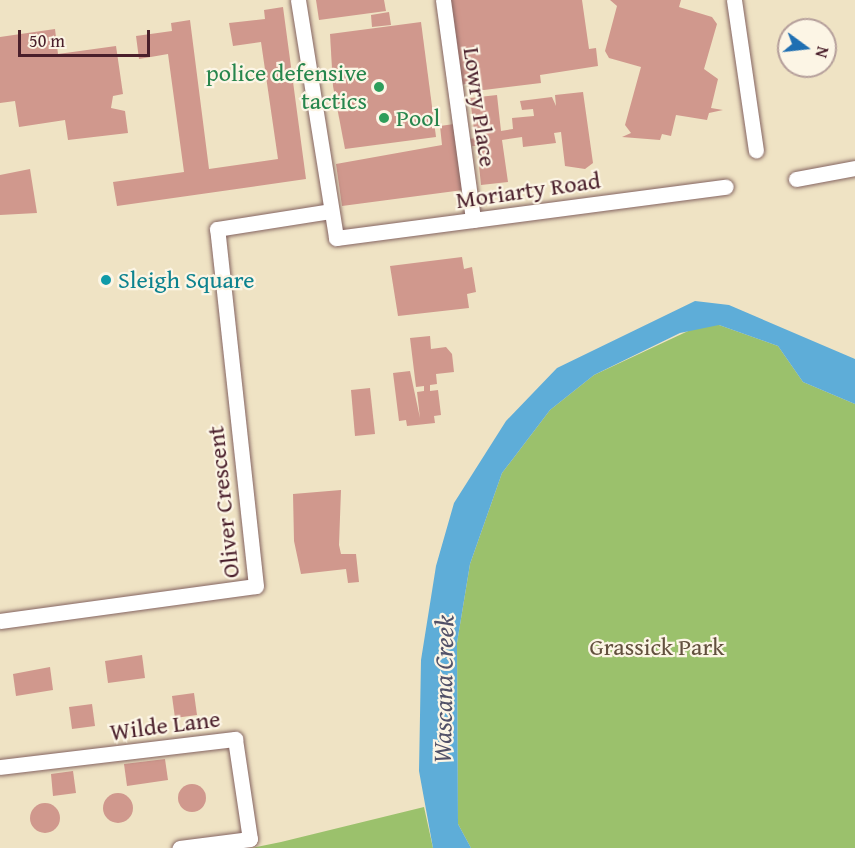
<!DOCTYPE html>
<html>
<head>
<meta charset="utf-8">
<style>
  body { margin:0 }
  #map { position:relative; width:855px; height:848px; overflow:hidden; background:#efe3c4; font-family:"Gentium Book Plus",serif }
  div>[style] { position:absolute }
  .green>* { inset:0; background:#9bc16c }
  .water>* { inset:0; background:#5eadd8 }
  .building>* { inset:0; background:#d0988d }
  .round { border-radius:50% }
  .roads { filter:drop-shadow(0 0 2px #846461) drop-shadow(0 0 2px #846461) }
  .street>* { height:15px; margin:-7.5px; padding:0 7.5px; transform-origin:7.5px; border-radius:7.5px; background:#fff }
  .dots>* { width:16px; height:16px; translate:-50% -50%; box-sizing:border-box; border:3px solid #fcf5e5; border-radius:50% }
  span { translate:-50% -50%; white-space:nowrap; text-align:center; line-height:1.15; -webkit-text-stroke:4.5px #fcf5e5; paint-order:stroke }
  .leisure-label { font-size:24px; color:#27864d }
  .right { translate:-100% -50%; text-align:right }
  .left { translate:0 -50%; text-align:left }
  .street-label { font-size:24px; color:#4a1f2b }
  .culture-label { font-size:24px; color:#0d838f }
  .park-label { font-size:24px; color:#62503e }
  .water-label { font-size:26px; color:#515168; font-style:italic }
  .north { position:absolute; left:777px; top:18px; width:60px; height:60px; box-sizing:border-box; background:#fcf5e5; border:2px solid #b59f9b; border-radius:50%; rotate:105deg; font-size:16px; font-weight:700; line-height:24px; text-align:center; color:#4a1f2b }
  .north::after { content:''; display:block; margin:auto; width:21px; height:27px; background:#1f6fb2; clip-path:polygon(50% 0,100% 100%,50% 72%,0 100%) }
  .scale { position:absolute; left:18px; top:30px; width:132px; height:27px; box-sizing:border-box; border:3px solid #4a1f2b; border-top:0; padding-left:8px; font-size:18px; line-height:21px; white-space:nowrap; color:#4a1f2b; -webkit-text-stroke:4px #fcf5e5; paint-order:stroke }
</style>
</head>
<body>
<div id="map">
  <div class="green">
    <div style="clip-path:polygon(701px 325px,719px 325px,778px 346px,803px 382px,855px 404px,855px 848px,471px 848px,458px 824px,457px 643px,470px 564px,502px 473px,550px 410px,594px 375px)"></div>
    <div style="clip-path:polygon(424px 807px,433px 848px,252px 848px,281px 842px)"></div>
  </div>
  <div class="water">
    <div style="clip-path:polygon(695px 301px,729px 305px,855px 359px,855px 404px,803px 382px,778px 346px,719px 325px,680px 333px,594px 375px,550px 410px,502px 473px,470px 564px,457px 643px,458px 824px,471px 848px,433px 848px,419px 771px,421px 660px,436px 566px,454px 503px,506px 421px,557px 368px)"></div>
  </div>
  <div class="building">
    <div style="clip-path:polygon(316px 0,384px 0,386px 11px,319px 20px)"></div>
    <div style="clip-path:polygon(447px 0,582px 0,589px 49px,596px 48px,598px 66px,540px 75px,541px 83px,476px 91px,475px 83px,458px 85px)"></div>
    <div style="clip-path:polygon(610px 0,681px 0,679px 7px,712px 17px,717px 24px,704px 69px,718px 79px,711px 108px,723px 110px,709px 113px,707px 120px,676px 115px,671px 136px,662px 134px,660px 140px,622px 137px,631px 133px,625px 125px,641px 67px,609px 58px,605px 51px,617px 6px)"></div>
    <div style="clip-path:polygon(283px 7px,306px 179px,117px 206px,113px 182px,184px 172px,168px 54px,139px 59px,136px 36px,172px 31px,171px 23px,190px 20px,209px 169px,278px 159px,261px 42px,233px 46px,229px 23px,265px 19px,264px 10px)"></div>
    <div style="clip-path:polygon(389px 12px,391px 25px,372px 27px,371px 15px)"></div>
    <div style="clip-path:polygon(421px 22px,436px 137px,345px 149px,333px 86px,330px 34px)"></div>
    <div style="clip-path:polygon(55px 29px,58px 54px,116px 46px,123px 94px,113px 96px,111px 108px,125px 111px,128px 133px,68px 140px,65px 120px,19px 127px,15px 101px,0 103px,0 37px)"></div>
    <div style="clip-path:polygon(583px 92px,593px 163px,585px 169px,565px 166px,561px 132px,554px 133px,556px 143px,523px 147px,522px 137px,502px 140px,508px 182px,481px 185px,477px 146px,472px 146px,470px 139px,475px 138px,470px 98px,497px 95px,501px 131px,513px 129px,512px 118px,534px 116px,533px 109px,522px 110px,520px 101px,552px 97px,556px 106px,555px 95px)"></div>
    <div style="clip-path:polygon(454px 124px,463px 190px,342px 206px,336px 164px,442px 145px,440px 126px)"></div>
    <div style="clip-path:polygon(30px 169px,37px 213px,0 215px,0 175px)"></div>
    <div style="clip-path:polygon(462px 257px,464px 269px,472px 267px,476px 292px,467px 294px,469px 308px,398px 316px,390px 266px)"></div>
    <div style="clip-path:polygon(430px 336px,431px 349px,446px 347px,452px 354px,454px 372px,436px 374px,437px 384px,430px 385px,430px 391px,438px 390px,441px 415px,434px 416px,435px 423px,407px 426px,406px 420px,399px 421px,393px 373px,410px 371px,420px 418px,417px 392px,424px 391px,424px 386px,416px 387px,410px 338px)"></div>
    <div style="clip-path:polygon(370px 388px,375px 434px,355px 436px,351px 390px)"></div>
    <div style="clip-path:polygon(341px 490px,339px 545px,341px 554px,356px 554px,359px 582px,348px 583px,346px 569px,301px 574px,294px 541px,293px 494px)"></div>
    <div style="clip-path:polygon(142px 655px,145px 678px,108px 683px,105px 661px)"></div>
    <div style="clip-path:polygon(50px 667px,53px 690px,16px 696px,13px 674px)"></div>
    <div style="clip-path:polygon(194px 693px,197px 715px,175px 718px,172px 696px)"></div>
    <div style="clip-path:polygon(92px 704px,95px 726px,72px 729px,69px 707px)"></div>
    <div style="clip-path:polygon(165px 759px,168px 780px,127px 786px,124px 764px)"></div>
    <div style="clip-path:polygon(73px 771px,76px 793px,53px 796px,51px 774px)"></div>
    <div class="round" style="left:178px;top:784px;width:28px;height:28px"></div>
    <div class="round" style="left:103px;top:793px;width:30px;height:30px"></div>
    <div class="round" style="left:30px;top:803px;width:30px;height:30px"></div>
  </div>
  <div class="roads">
    <div class="street">
      <div style="left:298px;top:0;width:241px;rotate:80.9deg"></div>
      <div style="left:336px;top:238px;width:393px;rotate:-7.5deg"></div>
      <div style="left:443px;top:0;width:222px;rotate:82.2deg"></div>
      <div style="left:734px;top:0;width:152px;rotate:81.7deg"></div>
      <div style="left:796px;top:179px;width:60px;rotate:-10.6deg"></div>
      <div style="left:0;top:621px;width:258px;rotate:-7.8deg"></div>
      <div style="left:256px;top:586px;width:359px;rotate:-96.2deg"></div>
      <div style="left:217px;top:229px;width:115px;rotate:-9deg"></div>
      <div style="left:0;top:767px;width:237px;rotate:-6.8deg"></div>
      <div style="left:235px;top:739px;width:101px;rotate:81.5deg"></div>
      <div style="left:250px;top:839px;width:71px;rotate:172.7deg"></div>
    </div>
  </div>
  <div class="dots">
    <div style="left:379px;top:87px;background:#2e9e5b"></div>
    <div style="left:384px;top:118px;background:#2e9e5b"></div>
    <div style="left:106px;top:280px;background:#0f9aa8"></div>
  </div>
  <div class="leisure-label">
    <span class="right" style="left:367px;top:87px">police defensive<br>tactics</span>
    <span class="left" style="left:396px;top:118px">Pool</span>
  </div>
  <div class="street-label">
    <span style="left:480px;top:107px;rotate:82deg">Lowry Place</span>
    <span style="left:528px;top:190px;rotate:-8deg">Moriarty Road</span>
    <span style="left:223px;top:502px;rotate:-96deg">Oliver Crescent</span>
    <span style="left:165px;top:725px;rotate:-7deg">Wilde Lane</span>
  </div>
  <div class="culture-label">
    <span class="left" style="left:118px;top:280px">Sleigh Square</span>
  </div>
  <div class="park-label">
    <span style="left:657px;top:647px">Grassick Park</span>
  </div>
  <div class="water-label">
    <span style="left:443px;top:689px;rotate:-89deg">Wascana Creek</span>
  </div>
  <div class="north">N</div>
  <div class="scale">50 m</div>
</div>
</body>
</html>
